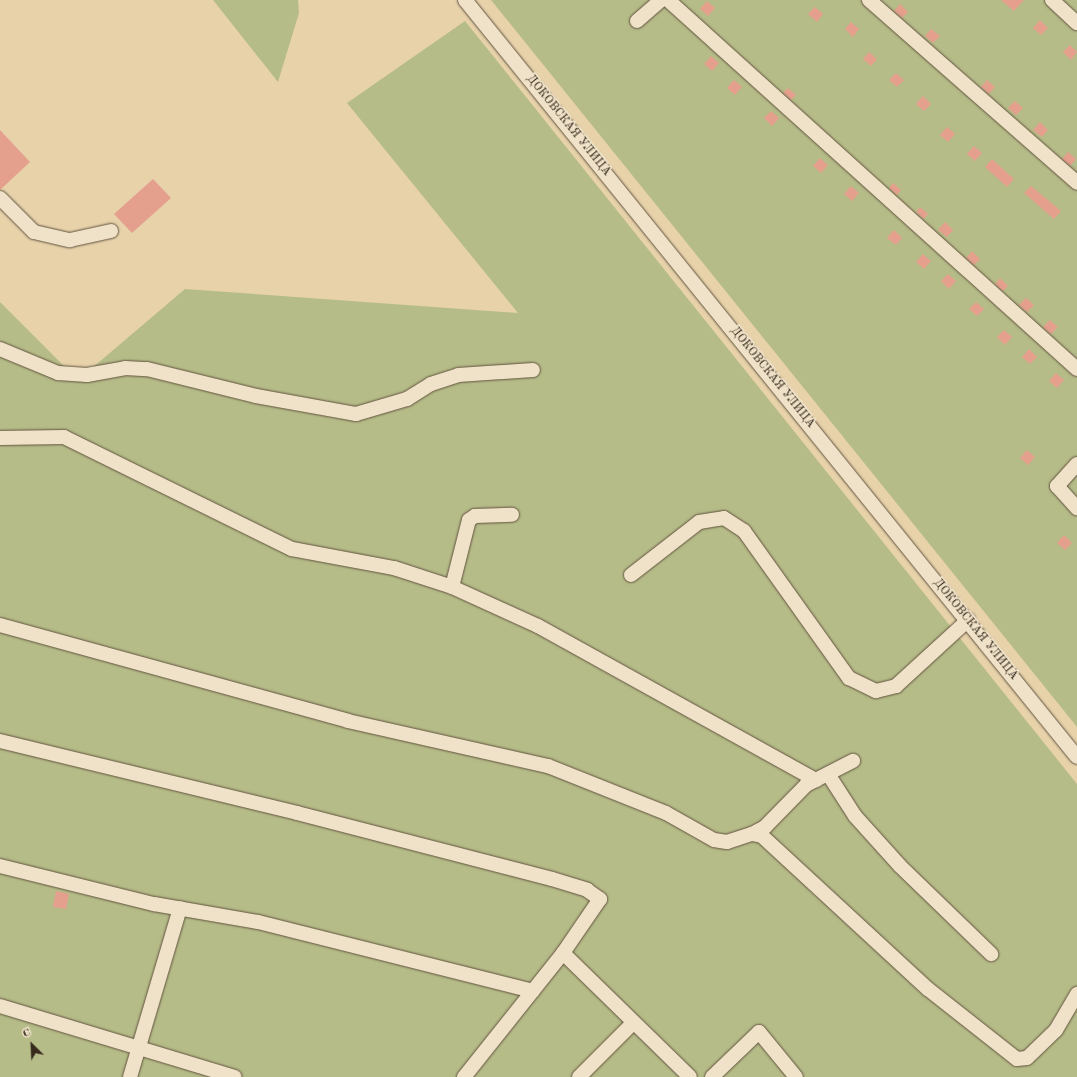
<!DOCTYPE html>
<html>
<head>
<meta charset="utf-8">
<style>
  body { margin:0 }
  #map { position:relative; width:1077px; height:1077px; overflow:hidden; background:#e7d2aa; font-family:"Old Standard TT",serif }
  div>[style] { position:absolute }
  .green>* { inset:0; background:#b6bc88 }
  .building>* { inset:0; background:#e5a08d }
  .roads { filter:drop-shadow(0 0 1px #635440) drop-shadow(0 0 1px #635440) }
  .minor>* { height:14px; margin:-7px; padding:0 7px; transform-origin:7px; border-radius:7px; background:#efe2c8 }
  span { translate:-50% -50%; white-space:nowrap; text-align:center; line-height:1.15; -webkit-text-stroke:3.5px #efe2c8; paint-order:stroke }
  .street-label { font-size:12px; color:#372a1d }
  .north { position:absolute; left:12px; top:1025px; width:40px; height:40px; -webkit-text-stroke:3px #efe2c8; paint-order:stroke; rotate:336deg; font-size:11px; font-weight:700; line-height:16px; text-align:center; color:#372a1d }
  .north::after { content:''; display:block; margin:auto; width:14px; height:18px; background:#372a1d; clip-path:polygon(50% 0,100% 100%,50% 72%,0 100%) }
</style>
</head>
<body>
<div id="map">
  <div class="green">
    <div style="clip-path:polygon(213px 0,298px 0,299px 13px,278px 82px)"></div>
    <div style="clip-path:polygon(491px 0,1077px 0,1077px 727px)"></div>
    <div style="clip-path:polygon(465px 21px,1077px 784px,1077px 1077px,0 1077px,0 302px,78px 380px,185px 289px,518px 313px,347px 103px)"></div>
  </div>
  <div class="building">
    <div style="clip-path:polygon(1001px 0,1024px 0,1014px 11px)"></div>
    <div style="clip-path:polygon(707px 1px,715px 8px,708px 16px,700px 9px)"></div>
    <div style="clip-path:polygon(900px 4px,908px 12px,902px 18px,894px 11px)"></div>
    <div style="clip-path:polygon(815px 7px,823px 14px,817px 22px,808px 14px)"></div>
    <div style="clip-path:polygon(1040px 20px,1048px 28px,1041px 35px,1033px 28px)"></div>
    <div style="clip-path:polygon(851px 22px,859px 29px,853px 37px,845px 29px)"></div>
    <div style="clip-path:polygon(931px 29px,940px 36px,933px 43px,925px 36px)"></div>
    <div style="clip-path:polygon(1070px 45px,1077px 52px,1071px 60px,1063px 52px)"></div>
    <div style="clip-path:polygon(869px 52px,877px 59px,871px 66px,863px 59px)"></div>
    <div style="clip-path:polygon(711px 56px,719px 63px,712px 71px,704px 64px)"></div>
    <div style="clip-path:polygon(896px 73px,904px 80px,897px 87px,889px 80px)"></div>
    <div style="clip-path:polygon(734px 80px,742px 87px,735px 95px,727px 88px)"></div>
    <div style="clip-path:polygon(987px 80px,995px 87px,989px 94px,981px 87px)"></div>
    <div style="clip-path:polygon(788px 88px,796px 95px,791px 100px,783px 93px)"></div>
    <div style="clip-path:polygon(923px 96px,931px 104px,924px 111px,916px 104px)"></div>
    <div style="clip-path:polygon(1015px 101px,1023px 108px,1016px 115px,1008px 108px)"></div>
    <div style="clip-path:polygon(771px 111px,779px 118px,772px 126px,764px 118px)"></div>
    <div style="clip-path:polygon(1040px 122px,1048px 130px,1042px 137px,1033px 130px)"></div>
    <div style="clip-path:polygon(947px 127px,955px 134px,948px 142px,940px 135px)"></div>
    <div style="clip-path:polygon(0 130px,30px 162px,0 190px)"></div>
    <div style="clip-path:polygon(974px 146px,982px 153px,975px 161px,967px 154px)"></div>
    <div style="clip-path:polygon(1068px 152px,1076px 159px,1070px 166px,1062px 159px)"></div>
    <div style="clip-path:polygon(820px 158px,828px 165px,821px 173px,813px 166px)"></div>
    <div style="clip-path:polygon(992px 159px,1014px 179px,1007px 187px,985px 167px)"></div>
    <div style="clip-path:polygon(153px 179px,171px 198px,132px 233px,114px 214px)"></div>
    <div style="clip-path:polygon(893px 183px,901px 190px,897px 195px,889px 188px)"></div>
    <div style="clip-path:polygon(851px 186px,859px 193px,852px 201px,844px 194px)"></div>
    <div style="clip-path:polygon(1031px 186px,1061px 211px,1054px 219px,1024px 193px)"></div>
    <div style="clip-path:polygon(920px 207px,928px 214px,924px 219px,916px 212px)"></div>
    <div style="clip-path:polygon(945px 222px,953px 230px,947px 237px,938px 230px)"></div>
    <div style="clip-path:polygon(894px 230px,902px 238px,896px 245px,887px 238px)"></div>
    <div style="clip-path:polygon(972px 251px,980px 259px,974px 265px,966px 258px)"></div>
    <div style="clip-path:polygon(923px 254px,931px 261px,924px 269px,916px 262px)"></div>
    <div style="clip-path:polygon(948px 274px,956px 281px,949px 289px,941px 281px)"></div>
    <div style="clip-path:polygon(1000px 278px,1008px 286px,1003px 291px,995px 284px)"></div>
    <div style="clip-path:polygon(1026px 298px,1034px 305px,1027px 312px,1019px 305px)"></div>
    <div style="clip-path:polygon(976px 302px,984px 309px,977px 316px,969px 309px)"></div>
    <div style="clip-path:polygon(1050px 320px,1058px 327px,1051px 334px,1043px 327px)"></div>
    <div style="clip-path:polygon(1004px 330px,1012px 337px,1005px 345px,997px 337px)"></div>
    <div style="clip-path:polygon(1029px 349px,1037px 357px,1030px 364px,1022px 357px)"></div>
    <div style="clip-path:polygon(1056px 373px,1064px 380px,1057px 388px,1049px 381px)"></div>
    <div style="clip-path:polygon(1027px 450px,1035px 457px,1028px 465px,1020px 458px)"></div>
    <div style="clip-path:polygon(1064px 535px,1072px 543px,1065px 550px,1057px 543px)"></div>
    <div style="clip-path:polygon(56px 891px,69px 894px,66px 909px,53px 907px)"></div>
  </div>
  <div class="roads">
    <div class="minor">
      <div style="left:465px;top:0;width:973px;rotate:51.05deg"></div>
      <div style="left:668px;top:0;width:551px;rotate:42.06deg"></div>
      <div style="left:869px;top:0;width:277px;rotate:41.3deg"></div>
      <div style="left:1052px;top:0;width:34px;rotate:43deg"></div>
      <div style="left:637px;top:21px;width:32px;rotate:-41deg"></div>
      <div style="left:0;top:198px;width:48px;rotate:45deg"></div>
      <div style="left:34px;top:232px;width:37px;rotate:13deg"></div>
      <div style="left:70px;top:240px;width:42px;rotate:-12.4deg"></div>
      <div style="left:0;top:349px;width:63px;rotate:22.5deg"></div>
      <div style="left:58px;top:373px;width:29px;rotate:4deg"></div>
      <div style="left:87px;top:375px;width:39px;rotate:-10deg"></div>
      <div style="left:125px;top:368px;width:22px;rotate:3deg"></div>
      <div style="left:147px;top:369px;width:112px;rotate:13.9deg"></div>
      <div style="left:256px;top:396px;width:102px;rotate:10.2deg"></div>
      <div style="left:356px;top:414px;width:53px;rotate:-16.4deg"></div>
      <div style="left:407px;top:399px;width:28px;rotate:-32deg"></div>
      <div style="left:431px;top:384px;width:28px;rotate:-18deg"></div>
      <div style="left:458px;top:375px;width:75px;rotate:-3.8deg"></div>
      <div style="left:0;top:438px;width:64px;rotate:-0.9deg"></div>
      <div style="left:64px;top:437px;width:254px;rotate:26.2deg"></div>
      <div style="left:292px;top:549px;width:104px;rotate:10.6deg"></div>
      <div style="left:394px;top:568px;width:61px;rotate:18.1deg"></div>
      <div style="left:452px;top:587px;width:94px;rotate:24.4deg"></div>
      <div style="left:538px;top:626px;width:318px;rotate:29deg"></div>
      <div style="left:1077px;top:464px;width:30px;rotate:132deg"></div>
      <div style="left:1057px;top:486px;width:30px;rotate:48deg"></div>
      <div style="left:631px;top:575px;width:86px;rotate:-37.9deg"></div>
      <div style="left:699px;top:522px;width:25px;rotate:-9deg"></div>
      <div style="left:724px;top:518px;width:24px;rotate:33deg"></div>
      <div style="left:744px;top:531px;width:181px;rotate:54.5deg"></div>
      <div style="left:849px;top:678px;width:30px;rotate:26deg"></div>
      <div style="left:876px;top:691px;width:21px;rotate:-14deg"></div>
      <div style="left:896px;top:686px;width:98px;rotate:-42.5deg"></div>
      <div style="left:452px;top:587px;width:69px;rotate:-75.8deg"></div>
      <div style="left:469px;top:520px;width:7px;rotate:-34deg"></div>
      <div style="left:475px;top:516px;width:37px;rotate:-2deg"></div>
      <div style="left:0;top:625px;width:361px;rotate:15.4deg"></div>
      <div style="left:348px;top:721px;width:205px;rotate:12.7deg"></div>
      <div style="left:548px;top:766px;width:127px;rotate:21.7deg"></div>
      <div style="left:666px;top:813px;width:55px;rotate:29.4deg"></div>
      <div style="left:714px;top:840px;width:13px;rotate:9deg"></div>
      <div style="left:727px;top:842px;width:26px;rotate:-18deg"></div>
      <div style="left:752px;top:834px;width:10px;rotate:11deg"></div>
      <div style="left:762px;top:836px;width:226px;rotate:42.7deg"></div>
      <div style="left:928px;top:989px;width:113px;rotate:38.2deg"></div>
      <div style="left:1017px;top:1059px;width:10px;rotate:-6deg"></div>
      <div style="left:1027px;top:1058px;width:40px;rotate:-44deg"></div>
      <div style="left:1056px;top:1030px;width:42px;rotate:-59.7deg"></div>
      <div style="left:0;top:741px;width:306px;rotate:13.6deg"></div>
      <div style="left:297px;top:813px;width:263px;rotate:14.5deg"></div>
      <div style="left:552px;top:879px;width:37px;rotate:17deg"></div>
      <div style="left:587px;top:890px;width:16px;rotate:35deg"></div>
      <div style="left:600px;top:899px;width:65px;rotate:124.4deg"></div>
      <div style="left:563px;top:953px;width:159px;rotate:128.6deg"></div>
      <div style="left:828px;top:774px;width:50px;rotate:57.3deg"></div>
      <div style="left:855px;top:816px;width:67px;rotate:48deg"></div>
      <div style="left:900px;top:866px;width:127px;rotate:44deg"></div>
      <div style="left:752px;top:834px;width:15px;rotate:-28deg"></div>
      <div style="left:765px;top:827px;width:59px;rotate:-45.7deg"></div>
      <div style="left:806px;top:785px;width:53px;rotate:-27.1deg"></div>
      <div style="left:0;top:866px;width:159px;rotate:13.9deg"></div>
      <div style="left:154px;top:904px;width:106px;rotate:9.8deg"></div>
      <div style="left:258px;top:922px;width:283px;rotate:14.1deg"></div>
      <div style="left:563px;top:953px;width:177px;rotate:44.3deg"></div>
      <div style="left:0;top:1006px;width:245px;rotate:16.8deg"></div>
      <div style="left:130px;top:1077px;width:176px;rotate:-73.5deg"></div>
      <div style="left:579px;top:1077px;width:76px;rotate:-45deg"></div>
      <div style="left:712px;top:1077px;width:65px;rotate:-43.8deg"></div>
      <div style="left:759px;top:1032px;width:58px;rotate:50.6deg"></div>
    </div>
  </div>
  <div class="street-label">
    <span style="left:568px;top:126px;rotate:51deg">ДОКОВСКАЯ УЛИЦА</span>
    <span style="left:772px;top:378px;rotate:51deg">ДОКОВСКАЯ УЛИЦА</span>
    <span style="left:975px;top:630px;rotate:51deg">ДОКОВСКАЯ УЛИЦА</span>
  </div>
  <div class="north">С</div>
</div>
</body>
</html>
